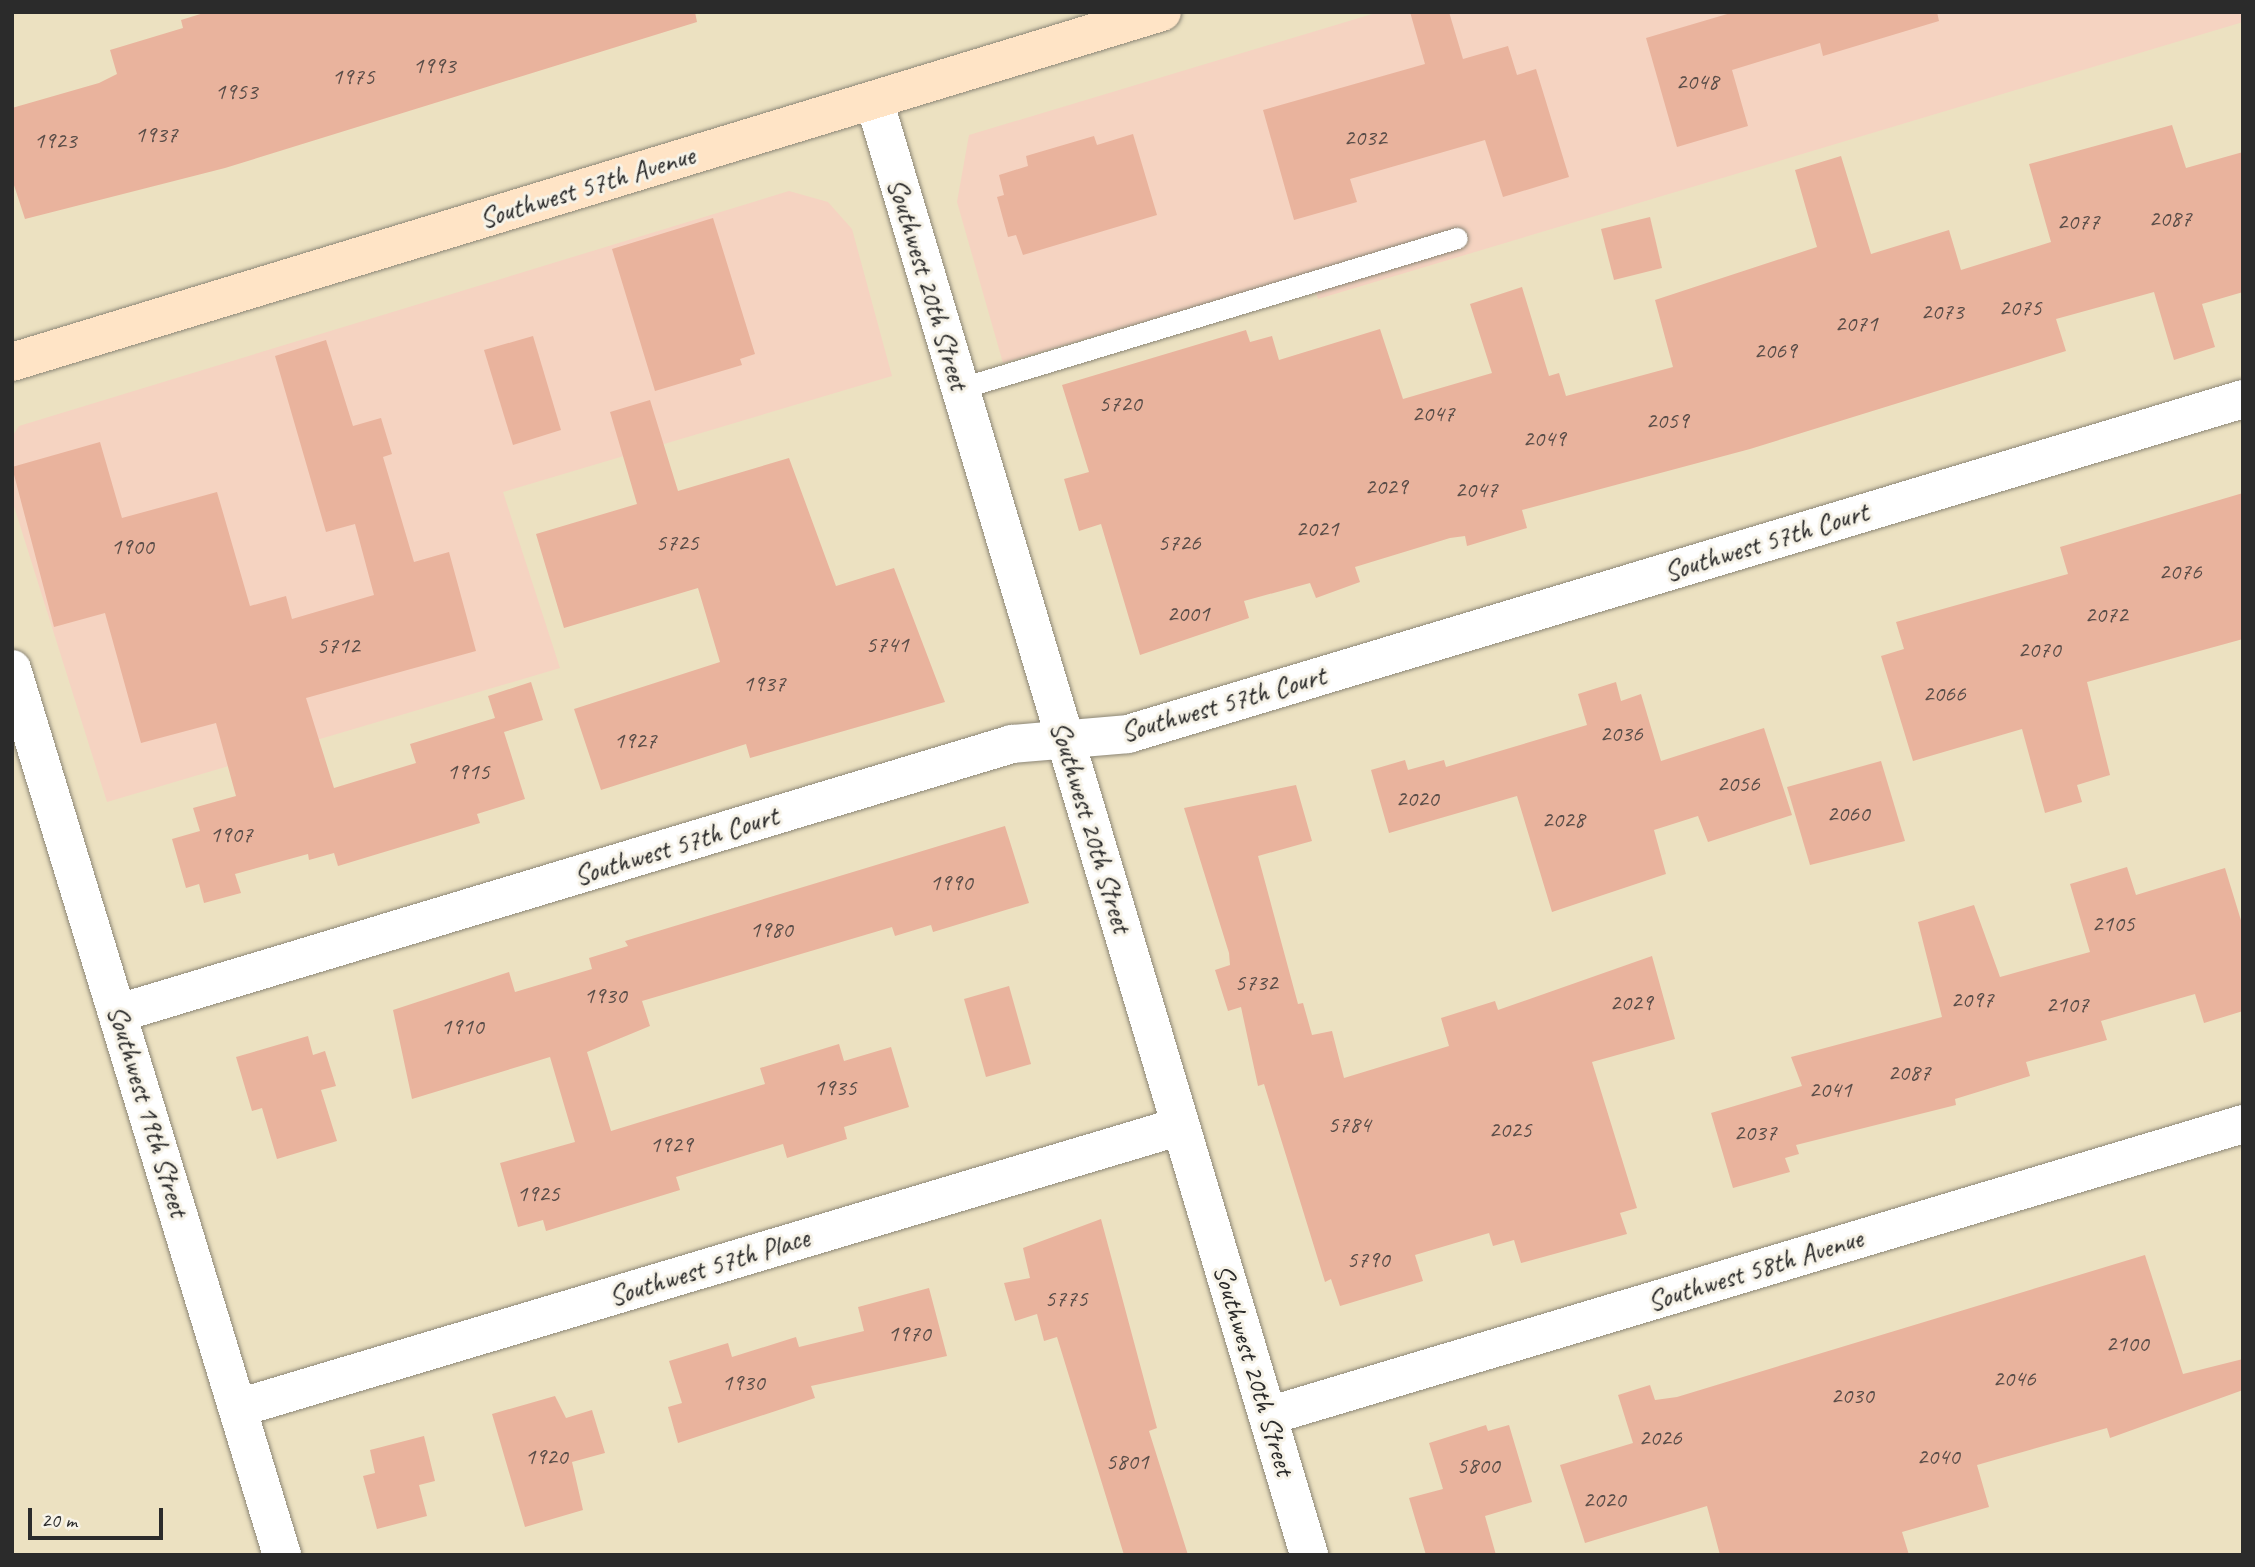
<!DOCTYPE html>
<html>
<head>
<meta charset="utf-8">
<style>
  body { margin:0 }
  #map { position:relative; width:2255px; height:1567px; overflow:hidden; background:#ece1c1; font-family:Caveat,sans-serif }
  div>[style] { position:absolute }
  .built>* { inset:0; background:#f5d3c1 }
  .building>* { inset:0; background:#e9b39d }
  .roads { filter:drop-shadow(0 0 2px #8c8676) drop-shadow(0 0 2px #8c8676) }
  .service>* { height:21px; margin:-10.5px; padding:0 10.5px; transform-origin:10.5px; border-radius:10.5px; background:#fff }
  .minor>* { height:38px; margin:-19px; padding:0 19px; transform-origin:19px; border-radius:19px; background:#fff }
  .secondary>* { height:38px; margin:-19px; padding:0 19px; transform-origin:19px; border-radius:19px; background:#ffe4c6 }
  span { translate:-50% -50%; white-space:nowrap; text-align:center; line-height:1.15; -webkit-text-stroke:6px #f7f3e8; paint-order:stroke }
  .number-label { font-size:24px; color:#5a4d48 }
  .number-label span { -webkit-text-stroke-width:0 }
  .street-label { font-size:28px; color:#2b2b2b }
  .frame { position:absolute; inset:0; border:14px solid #2b2b2b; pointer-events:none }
  .scale { position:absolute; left:28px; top:1508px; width:135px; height:32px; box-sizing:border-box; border:4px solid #2b2b2b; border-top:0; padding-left:9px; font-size:21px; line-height:24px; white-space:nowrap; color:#2b2b2b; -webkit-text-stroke:5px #f7f3e8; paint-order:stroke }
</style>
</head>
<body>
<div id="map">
  <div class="built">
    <div style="clip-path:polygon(1379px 12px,2243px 12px,2243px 22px,1318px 299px,1310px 273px,1003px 363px,957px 202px,969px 135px)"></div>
    <div style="clip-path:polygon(789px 191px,828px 202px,852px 229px,892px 376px,503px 492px,560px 668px,107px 802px,12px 500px,12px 437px,19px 426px)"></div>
  </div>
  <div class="building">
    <div style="clip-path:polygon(207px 12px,695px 12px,697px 22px,225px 168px,25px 219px,12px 179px,12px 108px,99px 83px,117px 74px,110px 50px,183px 28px,181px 20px)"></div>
    <div style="clip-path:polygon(1410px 12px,1449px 12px,1463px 59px,1508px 46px,1517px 75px,1536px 69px,1569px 177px,1503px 197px,1485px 140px,1350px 179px,1357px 202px,1294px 220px,1263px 110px,1425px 64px)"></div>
    <div style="clip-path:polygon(1734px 12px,1937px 12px,1939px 21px,1823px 56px,1820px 43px,1732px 70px,1748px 126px,1677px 147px,1646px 38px)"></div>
    <div style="clip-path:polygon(2172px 125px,2186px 168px,2243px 152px,2243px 292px,2202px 304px,2215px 347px,2174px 360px,2154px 292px,2056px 319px,2066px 351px,1750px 449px,1522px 510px,1527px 528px,1467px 546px,1465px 536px,1450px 538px,1355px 567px,1360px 582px,1316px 598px,1310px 583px,1244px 601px,1249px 618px,1140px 655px,1101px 524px,1079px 531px,1064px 479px,1089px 472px,1062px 385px,1246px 330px,1250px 342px,1272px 336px,1279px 360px,1380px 329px,1403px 399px,1492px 373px,1470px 304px,1522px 287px,1549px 376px,1559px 373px,1566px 396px,1673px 367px,1655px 300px,1817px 247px,1795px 170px,1841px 156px,1871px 254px,1949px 230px,1961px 270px,2051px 242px,2029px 164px)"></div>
    <div style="clip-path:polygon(1133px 134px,1157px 215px,1023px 255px,1016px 235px,1008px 237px,997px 197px,1004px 195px,999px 175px,1028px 166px,1026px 156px,1094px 136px,1097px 145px)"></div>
    <div style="clip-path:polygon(1650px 217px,1662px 268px,1614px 280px,1601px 229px)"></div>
    <div style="clip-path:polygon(713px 218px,755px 354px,740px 359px,742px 365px,655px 391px,612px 249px)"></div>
    <div style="clip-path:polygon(533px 336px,561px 430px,513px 445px,484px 350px)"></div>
    <div style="clip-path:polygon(326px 340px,353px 426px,381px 418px,392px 454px,383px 457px,414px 562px,449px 552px,476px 651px,306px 698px,334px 788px,416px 763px,410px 744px,495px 718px,488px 696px,531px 682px,543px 720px,504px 732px,525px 799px,477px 814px,480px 823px,338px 866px,334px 853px,309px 860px,308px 854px,235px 874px,241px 893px,204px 903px,199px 884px,186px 888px,172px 839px,200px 831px,193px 808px,236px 796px,216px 723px,141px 743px,105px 613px,54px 627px,12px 467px,100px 442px,122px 518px,217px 492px,250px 606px,286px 596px,292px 619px,374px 595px,355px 524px,326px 532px,275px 356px)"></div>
    <div style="clip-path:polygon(650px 400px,678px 491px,789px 458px,836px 586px,894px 568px,945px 702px,750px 758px,746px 744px,601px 790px,574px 709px,720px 662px,698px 588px,564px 628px,536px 534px,637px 504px,610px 412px)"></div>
    <div style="clip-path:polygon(2243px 493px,2243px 639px,2087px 682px,2110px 775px,2077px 785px,2082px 802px,2045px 813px,2022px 729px,1913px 761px,1881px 656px,1904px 649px,1896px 622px,2068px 574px,2060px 547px)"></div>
    <div style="clip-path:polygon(1616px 682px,1621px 701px,1641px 694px,1661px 761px,1764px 728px,1792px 815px,1708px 842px,1698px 816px,1654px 830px,1666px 874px,1552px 912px,1517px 796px,1389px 833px,1371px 770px,1405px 760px,1408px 770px,1444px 760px,1446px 767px,1587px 725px,1578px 694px)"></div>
    <div style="clip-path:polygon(1881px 761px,1905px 841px,1810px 865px,1787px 787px)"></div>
    <div style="clip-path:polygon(1296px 785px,1312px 841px,1258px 856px,1298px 1004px,1303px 1003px,1312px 1035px,1332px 1031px,1344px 1078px,1449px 1046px,1441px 1018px,1495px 1001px,1498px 1010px,1652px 956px,1675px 1039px,1592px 1062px,1637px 1208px,1620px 1213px,1627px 1234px,1521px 1263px,1514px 1240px,1493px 1246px,1489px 1233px,1415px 1255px,1423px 1281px,1340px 1306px,1331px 1279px,1325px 1282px,1264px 1084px,1258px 1086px,1241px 1007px,1228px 1011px,1215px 970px,1230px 965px,1229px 953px,1184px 808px)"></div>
    <div style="clip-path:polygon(1005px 826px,1029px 903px,933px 932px,931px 925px,895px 936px,892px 927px,642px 1001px,650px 1026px,587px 1052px,611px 1131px,765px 1084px,760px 1068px,839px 1044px,844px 1061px,891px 1047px,909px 1107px,844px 1127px,847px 1139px,787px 1158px,783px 1144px,676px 1177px,680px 1190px,546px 1231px,543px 1220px,518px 1227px,500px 1163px,575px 1142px,550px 1057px,412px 1099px,393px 1010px,509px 972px,515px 992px,592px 969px,589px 958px,628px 946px,625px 941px)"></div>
    <div style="clip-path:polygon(2127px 867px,2136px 895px,2225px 868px,2243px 927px,2243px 1011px,2204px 1023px,2195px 994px,2101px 1021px,2107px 1040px,2026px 1062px,2030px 1076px,1955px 1099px,1956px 1105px,1796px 1145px,1799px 1154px,1785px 1158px,1790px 1172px,1733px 1188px,1711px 1113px,1802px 1086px,1791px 1057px,1942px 1017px,1918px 922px,1974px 905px,2000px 977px,2090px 952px,2070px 884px)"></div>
    <div style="clip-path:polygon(1009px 986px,1031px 1064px,986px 1077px,964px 999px)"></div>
    <div style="clip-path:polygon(308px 1036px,313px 1055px,325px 1051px,336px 1086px,321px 1090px,337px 1141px,277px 1159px,262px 1108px,252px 1111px,236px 1057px)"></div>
    <div style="clip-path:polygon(1101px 1219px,1157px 1428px,1149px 1431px,1188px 1555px,1124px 1555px,1057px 1337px,1044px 1341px,1037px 1314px,1015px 1321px,1004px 1283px,1030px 1278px,1023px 1248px)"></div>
    <div style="clip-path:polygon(2145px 1255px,2183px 1374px,2243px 1359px,2243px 1390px,2110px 1438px,2107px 1428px,1977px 1465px,1989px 1507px,1902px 1532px,1909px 1555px,1720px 1555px,1707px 1506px,1585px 1543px,1560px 1465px,1633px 1443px,1618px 1395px,1650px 1385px,1655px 1400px,1677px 1397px)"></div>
    <div style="clip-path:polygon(929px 1288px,947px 1356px,811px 1386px,815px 1398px,678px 1443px,668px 1407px,682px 1403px,669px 1361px,728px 1343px,732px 1357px,796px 1337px,799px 1347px,864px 1331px,858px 1307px)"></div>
    <div style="clip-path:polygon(555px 1396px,566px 1418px,592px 1410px,605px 1453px,572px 1462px,583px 1510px,525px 1527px,492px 1414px)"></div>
    <div style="clip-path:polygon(1486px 1425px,1488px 1431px,1509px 1425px,1532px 1502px,1485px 1516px,1496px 1555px,1426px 1555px,1409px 1498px,1443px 1489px,1429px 1443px)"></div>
    <div style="clip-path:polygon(424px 1436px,435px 1481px,419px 1485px,427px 1516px,377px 1529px,363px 1476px,375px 1473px,370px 1450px)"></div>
  </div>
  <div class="roads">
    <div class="service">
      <div style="left:958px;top:389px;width:521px;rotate:-16.84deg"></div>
    </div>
    <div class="minor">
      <div style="left:874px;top:100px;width:1519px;rotate:73.35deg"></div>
      <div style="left:12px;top:669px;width:926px;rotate:73.05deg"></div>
      <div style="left:119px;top:1013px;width:933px;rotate:-16.76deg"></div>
      <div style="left:1012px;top:744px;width:116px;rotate:-4.9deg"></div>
      <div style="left:1128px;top:734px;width:1164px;rotate:-16.72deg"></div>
      <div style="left:238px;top:1408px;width:984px;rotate:-16.65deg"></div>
      <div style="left:1268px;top:1416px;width:1018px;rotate:-16.67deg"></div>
    </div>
    <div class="secondary">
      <div style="left:12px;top:362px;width:1202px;rotate:-16.93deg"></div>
    </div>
  </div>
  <div class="number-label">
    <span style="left:434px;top:66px">1993</span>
    <span style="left:353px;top:77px">1975</span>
    <span style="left:1697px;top:82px">2048</span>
    <span style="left:236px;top:92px">1953</span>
    <span style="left:156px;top:135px">1937</span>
    <span style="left:1365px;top:138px">2032</span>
    <span style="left:55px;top:141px">1923</span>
    <span style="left:2170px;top:219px">2087</span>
    <span style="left:2078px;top:222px">2077</span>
    <span style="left:2020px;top:308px">2075</span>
    <span style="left:1942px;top:312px">2073</span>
    <span style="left:1856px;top:324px">2071</span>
    <span style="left:1775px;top:351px">2069</span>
    <span style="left:1120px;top:404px">5720</span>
    <span style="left:1433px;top:414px">2047</span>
    <span style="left:1667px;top:421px">2059</span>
    <span style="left:1544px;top:439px">2049</span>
    <span style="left:1386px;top:487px">2029</span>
    <span style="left:1476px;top:490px">2047</span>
    <span style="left:1317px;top:529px">2021</span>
    <span style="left:677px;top:543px">5725</span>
    <span style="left:1179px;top:543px">5726</span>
    <span style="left:132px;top:547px">1900</span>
    <span style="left:2180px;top:572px">2076</span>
    <span style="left:1188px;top:614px">2001</span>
    <span style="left:2106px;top:615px">2072</span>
    <span style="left:887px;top:645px">5741</span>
    <span style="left:338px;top:646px">5712</span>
    <span style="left:2039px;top:650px">2070</span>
    <span style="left:764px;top:684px">1937</span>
    <span style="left:1944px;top:694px">2066</span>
    <span style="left:1621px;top:734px">2036</span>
    <span style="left:635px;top:741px">1927</span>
    <span style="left:468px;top:772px">1915</span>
    <span style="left:1738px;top:784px">2056</span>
    <span style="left:1417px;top:799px">2020</span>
    <span style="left:1848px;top:814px">2060</span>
    <span style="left:1563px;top:820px">2028</span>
    <span style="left:231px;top:835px">1907</span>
    <span style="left:951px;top:883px">1990</span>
    <span style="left:2113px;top:924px">2105</span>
    <span style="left:771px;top:930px">1980</span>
    <span style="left:1256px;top:983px">5732</span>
    <span style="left:605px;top:996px">1930</span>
    <span style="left:1972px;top:1000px">2097</span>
    <span style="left:1631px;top:1003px">2029</span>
    <span style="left:2067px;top:1005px">2107</span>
    <span style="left:462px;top:1027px">1910</span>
    <span style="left:1909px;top:1073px">2087</span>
    <span style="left:835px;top:1088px">1935</span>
    <span style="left:1830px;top:1090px">2041</span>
    <span style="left:1349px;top:1125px">5784</span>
    <span style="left:1510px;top:1130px">2025</span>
    <span style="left:1755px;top:1133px">2037</span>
    <span style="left:671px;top:1145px">1929</span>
    <span style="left:538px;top:1194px">1925</span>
    <span style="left:1368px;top:1260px">5790</span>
    <span style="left:1066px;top:1299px">5775</span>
    <span style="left:909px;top:1334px">1970</span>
    <span style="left:2127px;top:1344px">2100</span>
    <span style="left:2014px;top:1379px">2046</span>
    <span style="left:743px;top:1383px">1930</span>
    <span style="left:1852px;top:1396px">2030</span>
    <span style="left:1660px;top:1438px">2026</span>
    <span style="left:546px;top:1457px">1920</span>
    <span style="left:1938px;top:1457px">2040</span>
    <span style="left:1127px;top:1462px">5801</span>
    <span style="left:1478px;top:1466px">5800</span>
    <span style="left:1604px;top:1500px">2020</span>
  </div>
  <div class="street-label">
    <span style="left:587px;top:187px;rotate:-17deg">Southwest 57th Avenue</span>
    <span style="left:928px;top:284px;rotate:73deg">Southwest 20th Street</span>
    <span style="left:1766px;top:542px;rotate:-17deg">Southwest 57th Court</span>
    <span style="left:1223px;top:704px;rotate:-16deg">Southwest 57th Court</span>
    <span style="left:1091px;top:827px;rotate:73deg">Southwest 20th Street</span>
    <span style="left:676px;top:846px;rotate:-17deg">Southwest 57th Court</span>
    <span style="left:148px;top:1111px;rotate:73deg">Southwest 19th Street</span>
    <span style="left:709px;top:1267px;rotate:-17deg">Southwest 57th Place</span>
    <span style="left:1755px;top:1270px;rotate:-17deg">Southwest 58th Avenue</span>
    <span style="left:1254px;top:1370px;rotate:73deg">Southwest 20th Street</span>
  </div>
  <div class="frame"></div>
  <div class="scale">20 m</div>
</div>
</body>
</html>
